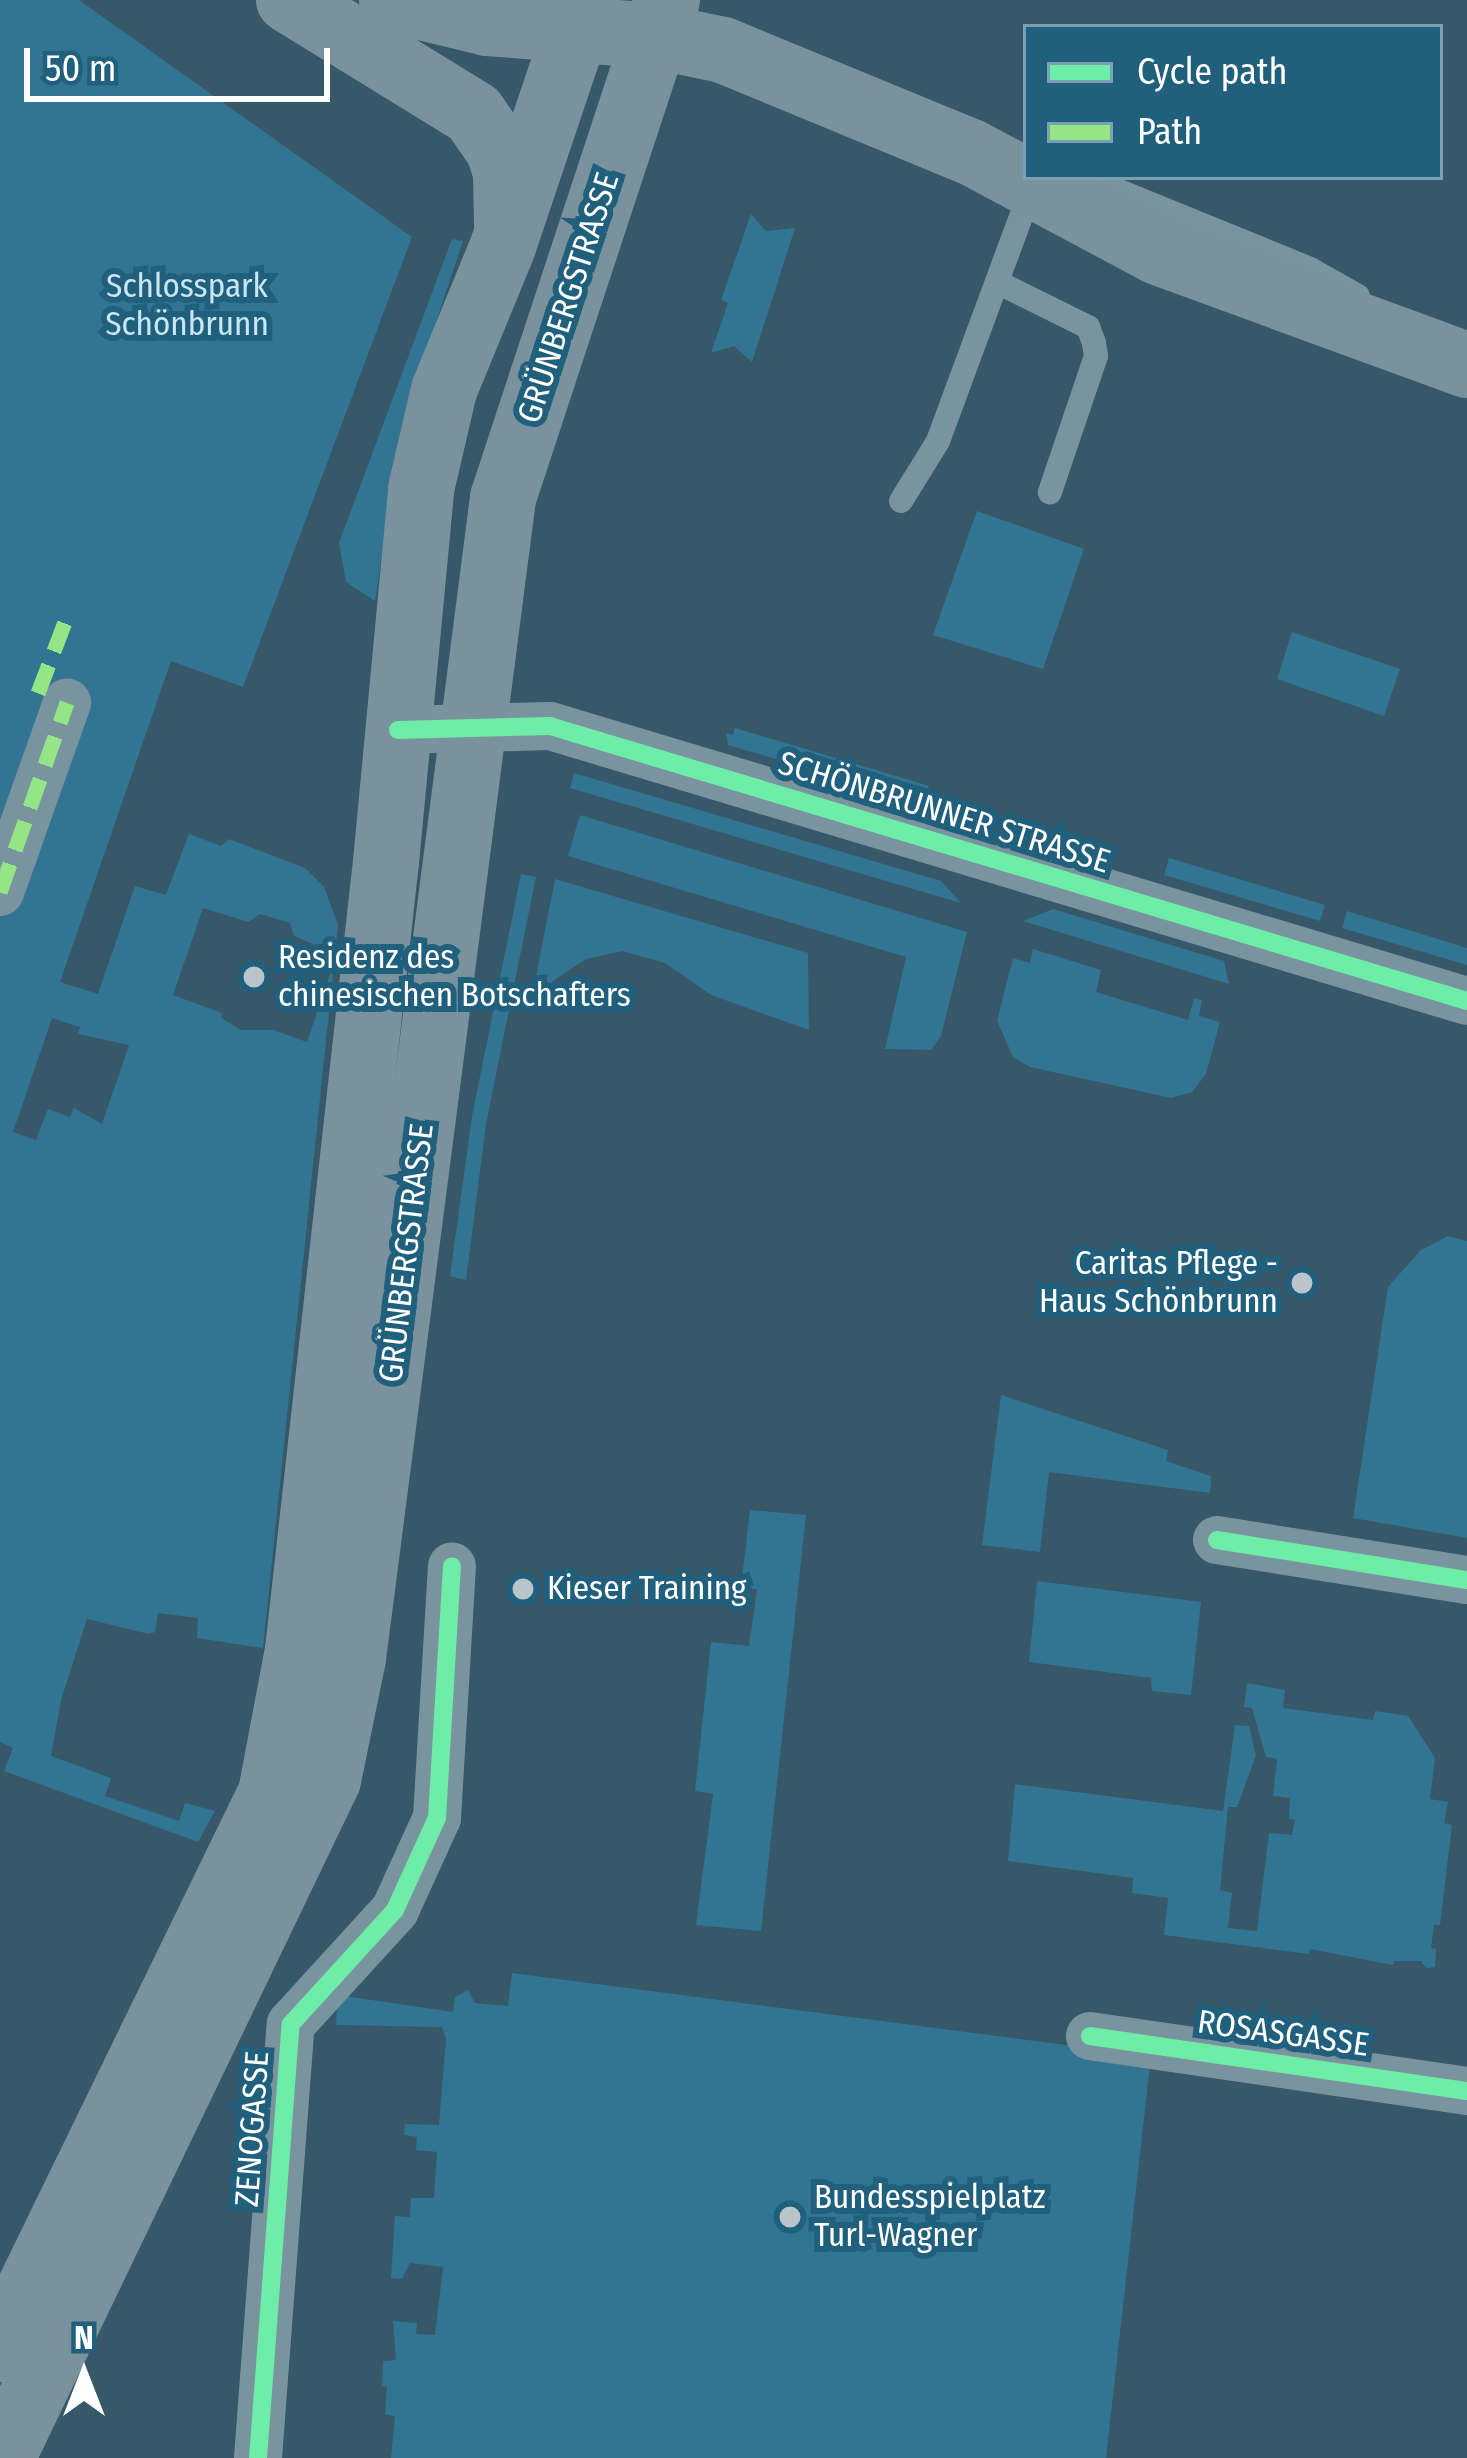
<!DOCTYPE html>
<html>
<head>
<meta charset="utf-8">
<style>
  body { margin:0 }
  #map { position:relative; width:1467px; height:2458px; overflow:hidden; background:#365868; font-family:"Fira Sans Condensed",sans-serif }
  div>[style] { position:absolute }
  .green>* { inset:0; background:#327592 }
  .lane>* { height:24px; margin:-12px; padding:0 12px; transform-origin:12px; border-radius:12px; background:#7a949f }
  .street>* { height:48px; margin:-24px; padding:0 24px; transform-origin:24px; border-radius:24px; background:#7a949f }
  .primary>* { height:66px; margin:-33px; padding:0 33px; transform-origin:33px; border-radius:33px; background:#7a929d }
  .quiet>* { height:15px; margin-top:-7.5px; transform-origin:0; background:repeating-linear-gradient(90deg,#94e586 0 30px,transparent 0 45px) }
  .cycleway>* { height:18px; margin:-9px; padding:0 9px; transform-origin:9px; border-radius:9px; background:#6deda7 }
  .dots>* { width:33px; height:33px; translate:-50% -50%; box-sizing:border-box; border:6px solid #21607d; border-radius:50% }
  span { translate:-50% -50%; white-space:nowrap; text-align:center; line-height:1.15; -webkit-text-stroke:12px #21607d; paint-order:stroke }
  .park-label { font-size:33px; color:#c8e7f5 }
  .street-label { font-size:33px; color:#fff }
  .poi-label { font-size:33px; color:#fff }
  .left { translate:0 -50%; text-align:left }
  .right { translate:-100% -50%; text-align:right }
  .legend { position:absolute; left:1023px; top:24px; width:420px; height:156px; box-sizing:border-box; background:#21607d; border:3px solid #7aa0b1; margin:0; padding:15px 21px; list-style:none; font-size:36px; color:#fff }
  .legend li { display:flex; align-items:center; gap:24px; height:60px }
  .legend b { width:60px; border:3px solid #7aa0b1 }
  .north { position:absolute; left:24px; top:2314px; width:120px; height:120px; -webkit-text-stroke:9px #21607d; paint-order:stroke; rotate:0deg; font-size:33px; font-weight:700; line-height:48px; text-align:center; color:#fff }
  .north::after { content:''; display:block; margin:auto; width:42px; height:54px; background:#fff; clip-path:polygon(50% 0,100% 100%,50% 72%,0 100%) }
  .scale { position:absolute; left:24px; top:48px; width:306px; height:54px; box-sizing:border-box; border:6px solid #fff; border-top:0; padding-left:15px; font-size:36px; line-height:42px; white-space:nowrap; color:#fff; -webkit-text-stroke:9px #21607d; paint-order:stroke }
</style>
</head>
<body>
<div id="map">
  <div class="green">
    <div style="clip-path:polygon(evenodd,0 0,79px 0,412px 237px,243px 687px,171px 661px,60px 982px,98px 994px,135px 886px,166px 895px,189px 834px,221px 846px,229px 839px,305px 868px,324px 887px,338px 925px,263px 1648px,197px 1638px,198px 1618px,158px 1613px,155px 1632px,149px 1634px,87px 1619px,61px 1700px,51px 1756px,111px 1778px,105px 1796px,179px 1821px,185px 1803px,215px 1811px,198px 1842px,4px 1771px,13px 1748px,0 1742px,0 0,203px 908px,248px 922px,260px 914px,290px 923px,294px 936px,337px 954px,307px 1042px,274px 1030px,241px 1030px,221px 1018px,222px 1013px,173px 995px,203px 908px,0 0,52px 1018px,80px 1027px,78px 1034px,129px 1045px,102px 1124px,74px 1108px,70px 1117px,48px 1109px,36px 1140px,13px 1132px,52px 1018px)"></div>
    <div style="clip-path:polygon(751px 214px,766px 231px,795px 228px,752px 362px,734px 346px,711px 353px,728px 303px,721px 300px)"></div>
    <div style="clip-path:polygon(452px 239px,463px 241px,402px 424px,375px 601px,346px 582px,339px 543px)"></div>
    <div style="clip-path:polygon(977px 511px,1084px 549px,1043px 669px,933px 635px)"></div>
    <div style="clip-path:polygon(1292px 632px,1400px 669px,1384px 716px,1277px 679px)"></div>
    <div style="clip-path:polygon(735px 728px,929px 786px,924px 802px,728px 745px,726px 733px,733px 735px)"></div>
    <div style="clip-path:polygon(574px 773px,941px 881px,961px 903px,570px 788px)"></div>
    <div style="clip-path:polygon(580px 815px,967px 932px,941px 1036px,931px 1050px,885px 1049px,906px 957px,568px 856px)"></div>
    <div style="clip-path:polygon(1169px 858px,1325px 905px,1320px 921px,1164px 875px)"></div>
    <div style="clip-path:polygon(521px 874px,536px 877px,486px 1124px,466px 1280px,450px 1276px,472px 1116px)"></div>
    <div style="clip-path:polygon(555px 879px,808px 953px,809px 1030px,711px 995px,665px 963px,622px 951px,586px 959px,553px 981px,536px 1009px,530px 1007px)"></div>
    <div style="clip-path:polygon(1053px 909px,1224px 961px,1229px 984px,1023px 921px)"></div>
    <div style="clip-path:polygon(1347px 911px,1467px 948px,1467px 965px,1342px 928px)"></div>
    <div style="clip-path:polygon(1033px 949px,1101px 970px,1096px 992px,1188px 1020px,1194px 998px,1202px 1000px,1199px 1016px,1220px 1022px,1206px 1074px,1192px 1092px,1171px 1098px,1030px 1067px,1013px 1057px,997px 1021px,1013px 958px,1030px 963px)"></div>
    <div style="clip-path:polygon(1448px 1236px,1467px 1241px,1467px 1538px,1353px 1518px,1388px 1287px,1421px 1250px)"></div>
    <div style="clip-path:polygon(1001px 1395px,1168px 1450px,1166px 1461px,1211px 1476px,1210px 1493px,1049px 1472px,1040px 1552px,982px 1545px)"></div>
    <div style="clip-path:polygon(750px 1510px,806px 1515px,761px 1931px,696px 1925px,713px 1794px,695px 1791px,711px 1642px,749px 1646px,757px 1589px,741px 1587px)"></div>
    <div style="clip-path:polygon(1037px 1581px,1201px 1602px,1191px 1695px,1152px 1691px,1151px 1678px,1029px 1662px)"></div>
    <div style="clip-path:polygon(1247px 1683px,1285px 1690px,1283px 1708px,1373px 1720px,1375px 1711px,1408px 1716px,1435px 1758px,1430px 1799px,1448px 1802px,1444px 1823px,1452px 1825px,1440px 1925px,1434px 1925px,1431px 1948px,1436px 1949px,1435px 1967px,1426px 1968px,1421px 1961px,1394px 1961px,1393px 1965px,1310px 1949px,1309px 1954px,1164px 1935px,1168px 1898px,1132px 1893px,1133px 1878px,1008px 1861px,1015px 1784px,1223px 1811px,1235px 1725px,1249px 1726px,1256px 1755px,1237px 1807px,1228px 1807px,1220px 1890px,1232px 1893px,1228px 1928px,1257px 1931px,1269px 1833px,1292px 1835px,1295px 1820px,1289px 1819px,1290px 1798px,1273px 1796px,1277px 1759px,1266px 1757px,1252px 1708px,1244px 1707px)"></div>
    <div style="clip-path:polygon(512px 1973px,1151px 2056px,1106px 2458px,391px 2458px,395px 2416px,385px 2414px,387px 2387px,382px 2386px,383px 2361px,396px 2360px,393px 2321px,417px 2323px,416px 2334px,435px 2335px,443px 2267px,410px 2263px,402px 2279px,391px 2278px,395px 2216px,410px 2217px,411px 2198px,434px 2198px,437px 2152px,416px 2150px,417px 2137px,404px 2135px,405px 2124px,439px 2125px,446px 2039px,442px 2027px,336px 2025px,338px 1995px,453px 2012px,455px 1997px,468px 1990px,475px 2003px,508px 2006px)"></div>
  </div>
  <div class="lane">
    <div style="left:1085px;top:177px;width:243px;rotate:22.2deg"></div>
    <div style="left:1310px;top:269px;width:55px;rotate:29.4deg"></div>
    <div style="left:997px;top:282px;width:102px;rotate:26.3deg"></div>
    <div style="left:1088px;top:327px;width:17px;rotate:69deg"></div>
    <div style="left:1094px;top:343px;width:13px;rotate:81deg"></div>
    <div style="left:1096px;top:356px;width:144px;rotate:108.7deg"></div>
    <div style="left:901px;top:501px;width:70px;rotate:-58.3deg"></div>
    <div style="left:938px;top:441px;width:271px;rotate:-69.7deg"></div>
  </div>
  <div class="street">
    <div style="left:398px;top:730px;width:152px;rotate:-1.5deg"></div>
    <div style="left:550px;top:726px;width:957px;rotate:16.69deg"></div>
    <div style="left:0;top:892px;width:201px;rotate:-70.5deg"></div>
    <div style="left:1217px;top:1540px;width:253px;rotate:9.1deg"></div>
    <div style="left:1090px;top:2036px;width:381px;rotate:8.3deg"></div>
    <div style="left:258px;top:2458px;width:435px;rotate:-85.7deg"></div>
    <div style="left:291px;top:2024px;width:154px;rotate:-47.6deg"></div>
    <div style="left:395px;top:1910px;width:101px;rotate:-65.5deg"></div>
    <div style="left:437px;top:1818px;width:252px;rotate:-86.6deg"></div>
  </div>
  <div class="primary">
    <div style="left:289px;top:0;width:217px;rotate:31.6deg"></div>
    <div style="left:474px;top:114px;width:44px;rotate:55.2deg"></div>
    <div style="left:499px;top:150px;width:24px;rotate:73deg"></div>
    <div style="left:506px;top:173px;width:52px;rotate:88.9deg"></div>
    <div style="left:392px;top:0;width:98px;rotate:13.6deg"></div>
    <div style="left:487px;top:23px;width:169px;rotate:4.4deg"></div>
    <div style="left:655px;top:36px;width:69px;rotate:11.6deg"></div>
    <div style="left:723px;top:50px;width:268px;rotate:22.4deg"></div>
    <div style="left:971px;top:152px;width:212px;rotate:28.1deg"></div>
    <div style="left:1158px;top:252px;width:329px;rotate:20.1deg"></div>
    <div style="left:0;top:2349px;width:619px;rotate:-64.01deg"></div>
    <div style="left:271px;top:1793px;width:146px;rotate:-79.3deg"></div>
    <div style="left:298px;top:1650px;width:793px;rotate:-83.63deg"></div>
    <div style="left:386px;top:862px;width:375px;rotate:-84.6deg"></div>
    <div style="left:421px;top:489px;width:102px;rotate:-76.9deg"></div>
    <div style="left:444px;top:390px;width:156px;rotate:-67.7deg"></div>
    <div style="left:503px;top:246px;width:260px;rotate:-71.4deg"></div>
    <div style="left:2px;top:2458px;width:752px;rotate:-64.32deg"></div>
    <div style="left:328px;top:1780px;width:125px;rotate:-78.4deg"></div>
    <div style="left:353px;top:1658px;width:1170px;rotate:-82.63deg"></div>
    <div style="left:503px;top:498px;width:524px;rotate:-71.77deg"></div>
  </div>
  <div class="quiet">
    <div style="left:38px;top:693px;width:76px;rotate:-69.2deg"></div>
    <div style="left:0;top:892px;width:201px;rotate:-70.5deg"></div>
  </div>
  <div class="cycleway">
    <div style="left:398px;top:730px;width:152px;rotate:-1.5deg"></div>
    <div style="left:550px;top:726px;width:957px;rotate:16.69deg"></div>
    <div style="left:1217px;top:1540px;width:253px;rotate:9.1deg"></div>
    <div style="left:1090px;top:2036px;width:381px;rotate:8.3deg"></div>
    <div style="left:258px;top:2458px;width:435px;rotate:-85.7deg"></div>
    <div style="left:291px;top:2024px;width:154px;rotate:-47.6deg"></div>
    <div style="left:395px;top:1910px;width:101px;rotate:-65.5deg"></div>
    <div style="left:437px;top:1818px;width:252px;rotate:-86.6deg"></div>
  </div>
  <div class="dots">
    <div style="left:254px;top:977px;background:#b9c5ca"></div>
    <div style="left:1302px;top:1283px;background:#b9c5ca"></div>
    <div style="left:523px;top:1589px;background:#b9c5ca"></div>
    <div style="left:790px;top:2217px;background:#b9c5ca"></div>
  </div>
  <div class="park-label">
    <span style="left:187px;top:306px">Schlosspark<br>Schönbrunn</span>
  </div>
  <div class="street-label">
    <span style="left:569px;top:298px;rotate:-72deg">GRÜNBERGSTRASSE</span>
    <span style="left:944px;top:813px;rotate:17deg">SCHÖNBRUNNER STRASSE</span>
    <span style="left:407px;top:1253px;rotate:-83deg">GRÜNBERGSTRASSE</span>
    <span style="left:1283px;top:2034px;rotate:8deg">ROSASGASSE</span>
    <span style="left:253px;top:2129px;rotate:-86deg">ZENOGASSE</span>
  </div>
  <div class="poi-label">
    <span class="left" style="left:278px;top:977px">Residenz des<br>chinesischen Botschafters</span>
    <span class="right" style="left:1278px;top:1283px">Caritas Pflege -<br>Haus Schönbrunn</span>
    <span class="left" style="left:547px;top:1589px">Kieser Training</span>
    <span class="left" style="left:814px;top:2217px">Bundesspielplatz<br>Turl-Wagner</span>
  </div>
  <ul class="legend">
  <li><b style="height:15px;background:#6deda7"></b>Cycle path</li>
  <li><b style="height:15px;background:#94e586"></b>Path</li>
  </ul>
  <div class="north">N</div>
  <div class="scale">50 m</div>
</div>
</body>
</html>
